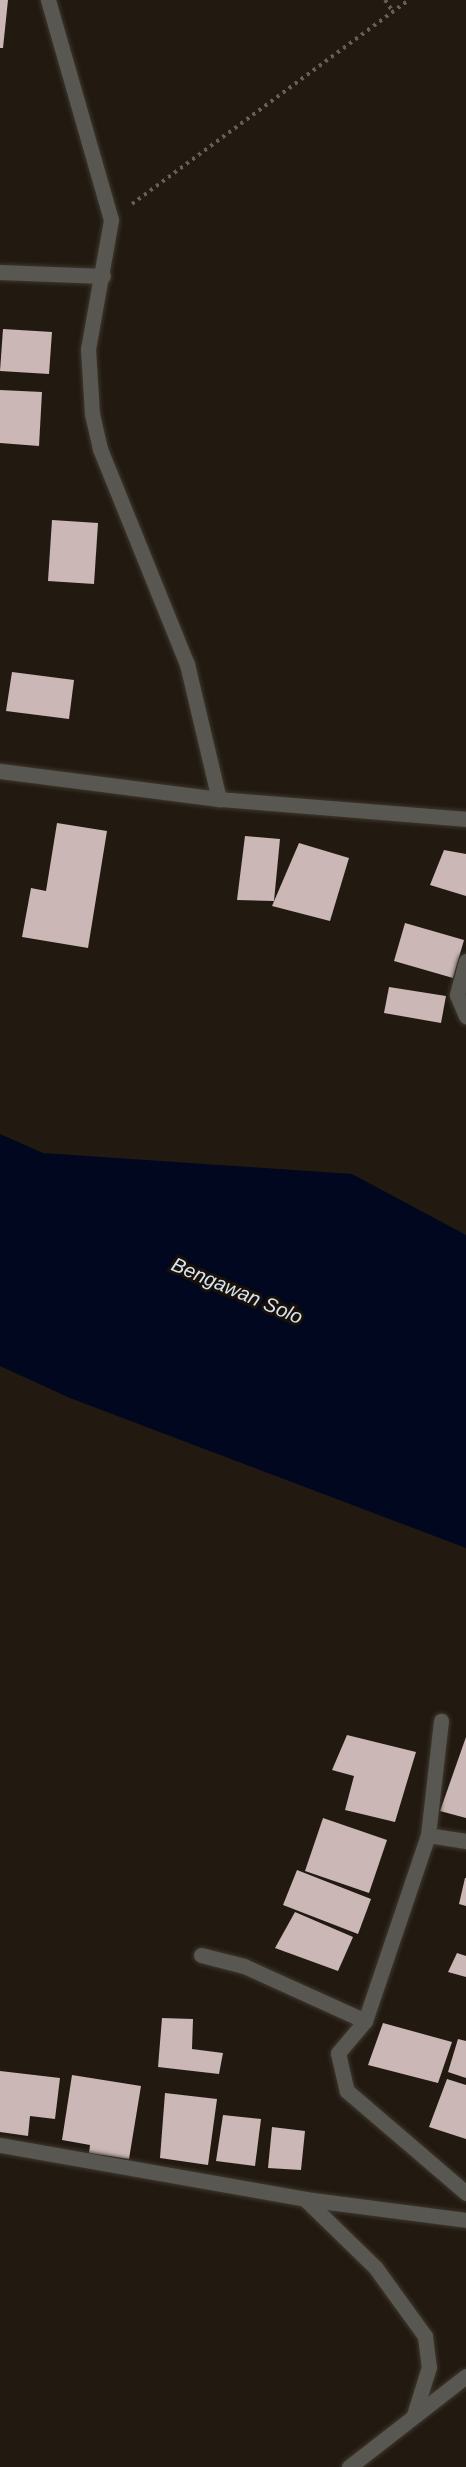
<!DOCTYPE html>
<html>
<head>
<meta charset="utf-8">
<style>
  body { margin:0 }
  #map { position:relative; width:466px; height:2467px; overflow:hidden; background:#221a10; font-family:Arial,sans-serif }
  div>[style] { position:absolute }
  .water>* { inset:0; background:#00071e }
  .building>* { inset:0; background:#cab7b6 }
  .path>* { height:4px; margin-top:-2px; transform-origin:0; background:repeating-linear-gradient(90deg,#665f56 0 3px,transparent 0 7.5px) }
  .roads { filter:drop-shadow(0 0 2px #3e372d) drop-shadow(0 0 2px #3e372d) }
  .minor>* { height:15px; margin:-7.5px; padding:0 7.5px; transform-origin:7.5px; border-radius:7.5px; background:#585751 }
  span { translate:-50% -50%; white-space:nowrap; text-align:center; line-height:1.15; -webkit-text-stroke:6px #191108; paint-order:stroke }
  .water-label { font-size:20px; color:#d6e4f3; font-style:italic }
</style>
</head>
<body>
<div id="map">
  <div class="water">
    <div style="clip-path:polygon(0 1134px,43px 1153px,352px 1174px,466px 1235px,466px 1548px,70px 1398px,0 1366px)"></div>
  </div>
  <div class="building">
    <div style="clip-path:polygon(0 0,8px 0,3px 48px,0 48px)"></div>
    <div style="clip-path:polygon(3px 329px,52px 332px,49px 374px,0 371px)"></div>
    <div style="clip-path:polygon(0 390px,42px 392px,39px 446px,0 443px)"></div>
    <div style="clip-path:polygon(52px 520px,98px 523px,94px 584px,48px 581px)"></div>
    <div style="clip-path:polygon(12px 672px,74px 680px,69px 719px,6px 711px)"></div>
    <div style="clip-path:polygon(57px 823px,107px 831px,88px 948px,22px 937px,31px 888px,46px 891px)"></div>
    <div style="clip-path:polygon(245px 836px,280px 839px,274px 901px,237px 900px)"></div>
    <div style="clip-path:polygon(299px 843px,349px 858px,330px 921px,272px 906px)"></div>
    <div style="clip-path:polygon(444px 850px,466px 854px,466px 896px,430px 885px)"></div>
    <div style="clip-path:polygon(405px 923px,464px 940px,453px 978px,394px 961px)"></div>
    <div style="clip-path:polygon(389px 987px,446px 996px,441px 1023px,384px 1013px)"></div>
    <div style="clip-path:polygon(347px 1735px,416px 1752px,395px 1822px,345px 1810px,354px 1776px,332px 1770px)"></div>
    <div style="clip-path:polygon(466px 1737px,466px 1818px,440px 1811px)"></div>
    <div style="clip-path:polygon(323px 1818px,387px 1840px,369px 1893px,305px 1871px)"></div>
    <div style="clip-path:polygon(297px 1870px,371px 1899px,358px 1934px,283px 1905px)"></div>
    <div style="clip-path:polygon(465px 1878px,466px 1878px,466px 1906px,459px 1904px)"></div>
    <div style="clip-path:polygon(295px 1912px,353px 1937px,338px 1971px,275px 1948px)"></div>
    <div style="clip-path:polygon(457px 1953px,466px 1956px,466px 1977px,448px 1972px)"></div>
    <div style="clip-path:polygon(162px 2018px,193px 2019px,192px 2049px,223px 2053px,219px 2074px,158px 2067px)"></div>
    <div style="clip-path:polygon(383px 2023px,452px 2042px,438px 2083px,368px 2065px)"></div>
    <div style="clip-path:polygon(458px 2039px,466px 2041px,466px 2078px,448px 2072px)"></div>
    <div style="clip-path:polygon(0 2071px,60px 2078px,55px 2119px,30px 2116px,28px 2136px,0 2132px)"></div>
    <div style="clip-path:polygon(72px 2075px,141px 2086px,129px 2159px,89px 2153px,90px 2145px,62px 2140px)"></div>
    <div style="clip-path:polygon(447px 2079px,466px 2085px,466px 2139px,429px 2127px)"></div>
    <div style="clip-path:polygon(165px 2093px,217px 2099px,208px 2165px,160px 2158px)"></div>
    <div style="clip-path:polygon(223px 2115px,261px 2119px,255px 2166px,216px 2161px)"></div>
    <div style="clip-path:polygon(272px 2127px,305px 2131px,301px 2170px,268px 2168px)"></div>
  </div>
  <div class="path">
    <div style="left:385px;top:0;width:14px;rotate:56deg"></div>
    <div style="left:132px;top:204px;width:344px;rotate:-36.4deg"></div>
  </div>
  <div class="roads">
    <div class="minor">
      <div style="left:48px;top:0;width:229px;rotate:74deg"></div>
      <div style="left:111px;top:220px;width:131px;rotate:100.1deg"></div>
      <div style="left:88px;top:349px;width:65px;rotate:86.5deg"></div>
      <div style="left:92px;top:414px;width:36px;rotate:77deg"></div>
      <div style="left:100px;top:449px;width:232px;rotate:68deg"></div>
      <div style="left:187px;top:664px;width:139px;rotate:76.7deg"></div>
      <div style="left:0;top:272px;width:103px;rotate:2.2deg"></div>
      <div style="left:0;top:771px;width:221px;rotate:7.3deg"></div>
      <div style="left:219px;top:799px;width:248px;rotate:4.6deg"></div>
      <div style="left:466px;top:961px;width:35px;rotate:105deg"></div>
      <div style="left:457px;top:995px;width:23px;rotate:67deg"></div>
      <div style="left:428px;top:1835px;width:115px;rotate:-83.5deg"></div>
      <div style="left:466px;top:1841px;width:38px;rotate:-171deg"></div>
      <div style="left:428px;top:1835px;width:196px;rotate:108.7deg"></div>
      <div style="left:365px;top:2021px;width:42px;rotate:130.2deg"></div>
      <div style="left:338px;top:2053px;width:39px;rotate:77deg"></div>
      <div style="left:347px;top:2091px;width:157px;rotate:40.6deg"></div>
      <div style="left:201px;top:1955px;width:44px;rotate:14.3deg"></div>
      <div style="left:244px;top:1966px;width:133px;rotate:24.4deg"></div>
      <div style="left:0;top:2145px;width:310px;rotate:10deg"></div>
      <div style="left:305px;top:2199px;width:162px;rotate:7.4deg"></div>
      <div style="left:305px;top:2199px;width:98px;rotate:44.2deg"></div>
      <div style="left:375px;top:2267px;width:85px;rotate:54.1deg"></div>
      <div style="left:425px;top:2336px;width:31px;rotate:83deg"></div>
      <div style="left:429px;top:2367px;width:50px;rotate:107.4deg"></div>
      <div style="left:349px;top:2467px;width:148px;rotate:-37.9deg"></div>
    </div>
  </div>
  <div class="water-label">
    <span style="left:237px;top:1291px;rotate:23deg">Bengawan Solo</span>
  </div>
</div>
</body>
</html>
